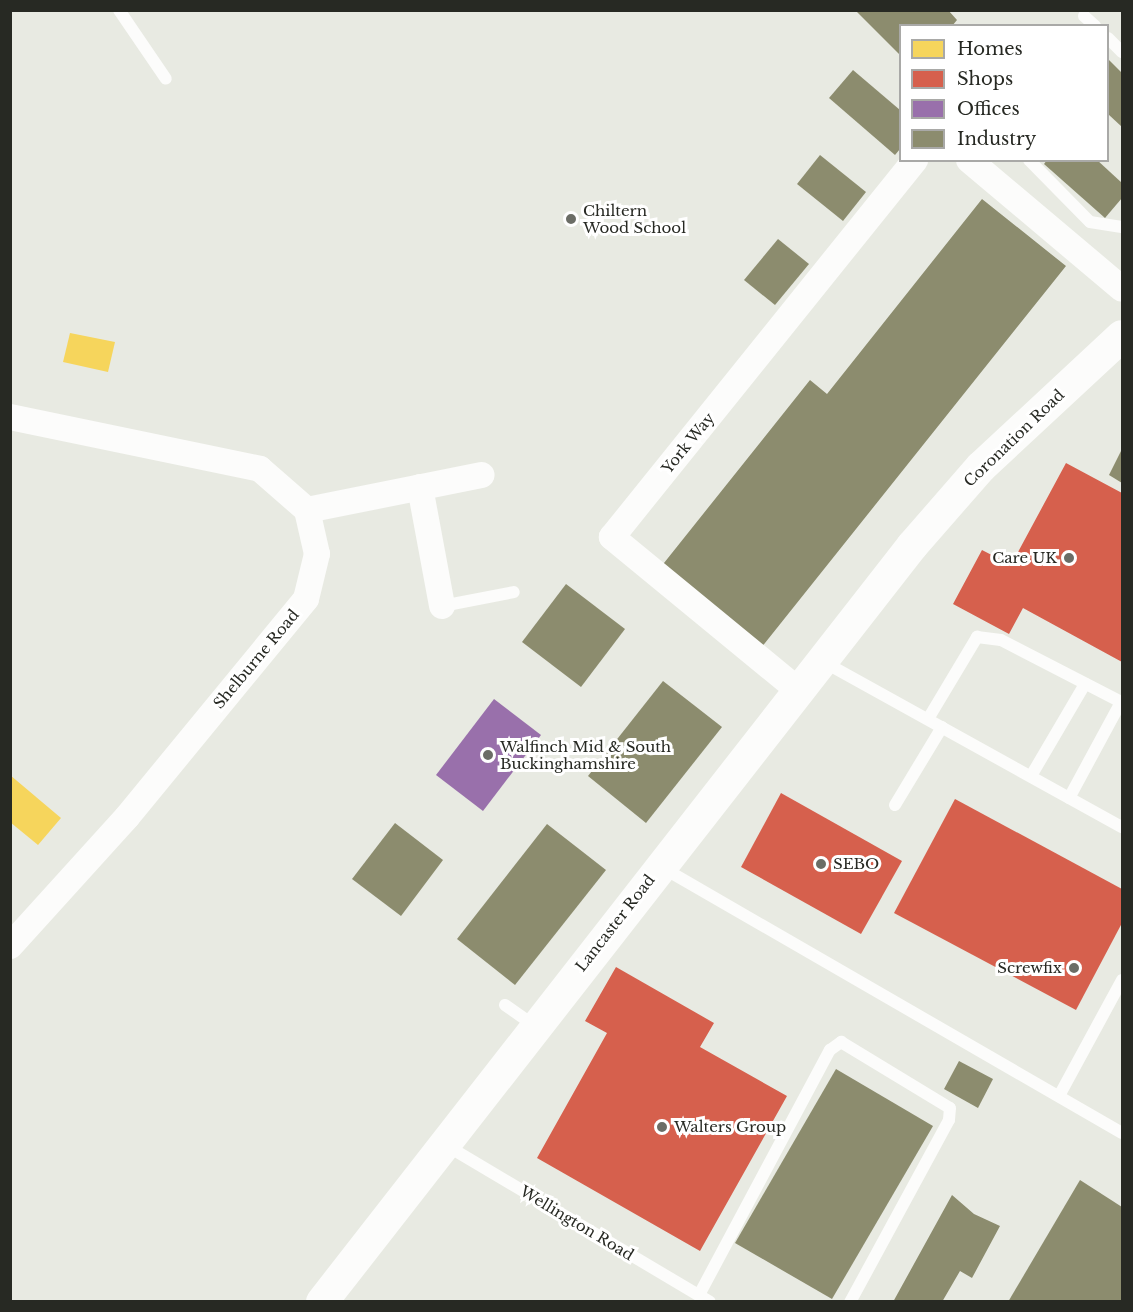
<!DOCTYPE html>
<html>
<head>
<meta charset="utf-8">
<style>
  body { margin:0 }
  #map { position:relative; width:1133px; height:1312px; overflow:hidden; background:#e8eae2; font-family:"Libre Baskerville",serif }
  div>[style] { position:absolute }
  .homes>* { inset:0; background:#f6d55c }
  .shops>* { inset:0; background:#d6604d }
  .offices>* { inset:0; background:#9970ab }
  .industry>* { inset:0; background:#8c8c6e }
  .service>* { height:12px; margin:-6px; padding:0 6px; transform-origin:6px; border-radius:6px; background:#fcfcfb }
  .minor>* { height:26px; margin:-13px; padding:0 13px; transform-origin:13px; border-radius:13px; background:#fcfcfb }
  .tertiary>* { height:32px; margin:-16px; padding:0 16px; transform-origin:16px; border-radius:16px; background:#fcfcfb }
  .dots>* { width:16px; height:16px; translate:-50% -50%; box-sizing:border-box; border:3px solid #fff; border-radius:50% }
  span { translate:-50% -50%; white-space:nowrap; text-align:center; line-height:1.15; -webkit-text-stroke:6px #fff; paint-order:stroke }
  .poi-label { font-size:15px; color:#272923 }
  .left { translate:0 -50%; text-align:left }
  .right { translate:-100% -50%; text-align:right }
  .street-label { font-size:15px; color:#272923 }
  .frame { position:absolute; inset:0; border:12px solid #272923; pointer-events:none }
  .legend { position:absolute; left:899px; top:24px; width:210px; height:138px; box-sizing:border-box; background:#fff; border:2px solid #a9a9a7; margin:0; padding:8px 10px; list-style:none; font-size:18px; color:#272923 }
  .legend li { display:flex; align-items:center; gap:12px; height:30px }
  .legend b { width:30px; border:2px solid #a9a9a7 }
</style>
</head>
<body>
<div id="map">
  <div class="homes">
    <div style="clip-path:polygon(70px 333px,115px 342px,108px 372px,63px 362px)"></div>
    <div style="clip-path:polygon(10px 775px,61px 818px,38px 845px,10px 822px)"></div>
  </div>
  <div class="shops">
    <div style="clip-path:polygon(1066px 463px,1122px 493px,1122px 662px,1023px 608px,1009px 634px,953px 604px,982px 550px,1011px 565px)"></div>
    <div style="clip-path:polygon(781px 793px,902px 861px,861px 934px,741px 867px)"></div>
    <div style="clip-path:polygon(955px 799px,1122px 889px,1122px 923px,1076px 1010px,894px 913px)"></div>
    <div style="clip-path:polygon(616px 967px,714px 1023px,700px 1047px,787px 1096px,700px 1251px,537px 1158px,607px 1033px,585px 1021px)"></div>
  </div>
  <div class="offices">
    <div style="clip-path:polygon(494px 699px,541px 735px,483px 811px,436px 775px)"></div>
  </div>
  <div class="industry">
    <div style="clip-path:polygon(855px 10px,948px 10px,957px 20px,952px 26px,900px 26px,900px 55px)"></div>
    <div style="clip-path:polygon(1108px 59px,1122px 73px,1122px 127px,1108px 114px)"></div>
    <div style="clip-path:polygon(853px 70px,900px 110px,900px 149px,895px 155px,829px 98px)"></div>
    <div style="clip-path:polygon(820px 155px,866px 192px,843px 221px,797px 184px)"></div>
    <div style="clip-path:polygon(1047px 160px,1097px 160px,1122px 183px,1122px 198px,1105px 218px,1044px 164px)"></div>
    <div style="clip-path:polygon(982px 199px,1066px 266px,761px 648px,660px 568px,810px 380px,827px 394px)"></div>
    <div style="clip-path:polygon(778px 239px,809px 264px,775px 305px,744px 280px)"></div>
    <div style="clip-path:polygon(1122px 449px,1122px 483px,1109px 475px)"></div>
    <div style="clip-path:polygon(566px 584px,625px 629px,581px 687px,522px 642px)"></div>
    <div style="clip-path:polygon(663px 681px,722px 727px,646px 823px,588px 776px)"></div>
    <div style="clip-path:polygon(395px 823px,443px 860px,401px 916px,352px 879px)"></div>
    <div style="clip-path:polygon(547px 824px,606px 870px,515px 985px,457px 939px)"></div>
    <div style="clip-path:polygon(959px 1061px,993px 1079px,978px 1108px,944px 1089px)"></div>
    <div style="clip-path:polygon(836px 1069px,933px 1126px,832px 1299px,735px 1243px)"></div>
    <div style="clip-path:polygon(1080px 1180px,1122px 1207px,1122px 1302px,1008px 1302px)"></div>
    <div style="clip-path:polygon(952px 1195px,974px 1214px,1000px 1226px,972px 1278px,960px 1271px,942px 1302px,893px 1302px)"></div>
  </div>
  <div class="service">
    <div style="left:119px;top:10px;width:83px;rotate:55.7deg"></div>
    <div style="left:1084px;top:16px;width:15px;rotate:42deg"></div>
    <div style="left:1108px;top:38px;width:20px;rotate:45deg"></div>
    <div style="left:1029px;top:160px;width:87px;rotate:45.5deg"></div>
    <div style="left:1090px;top:222px;width:32px;rotate:9deg"></div>
    <div style="left:442px;top:606px;width:73px;rotate:-11deg"></div>
    <div style="left:822px;top:661px;width:343px;rotate:29deg"></div>
    <div style="left:928px;top:719px;width:96px;rotate:-59.1deg"></div>
    <div style="left:977px;top:637px;width:24px;rotate:7deg"></div>
    <div style="left:1001px;top:640px;width:135px;rotate:27.3deg"></div>
    <div style="left:1121px;top:702px;width:109px;rotate:118.4deg"></div>
    <div style="left:1031px;top:776px;width:107px;rotate:-59.6deg"></div>
    <div style="left:895px;top:805px;width:91px;rotate:-58.9deg"></div>
    <div style="left:663px;top:868px;width:530px;rotate:30deg"></div>
    <div style="left:505px;top:1005px;width:37px;rotate:35deg"></div>
    <div style="left:1059px;top:1096px;width:132px;rotate:-61.5deg"></div>
    <div style="left:444px;top:1144px;width:309px;rotate:30.7deg"></div>
    <div style="left:699px;top:1295px;width:278px;rotate:-61.9deg"></div>
    <div style="left:830px;top:1050px;width:14px;rotate:-36deg"></div>
    <div style="left:841px;top:1042px;width:127px;rotate:31.2deg"></div>
    <div style="left:950px;top:1108px;width:12px;rotate:95deg"></div>
    <div style="left:949px;top:1120px;width:207px;rotate:118.5deg"></div>
  </div>
  <div class="minor">
    <div style="left:969px;top:160px;width:200px;rotate:40.1deg"></div>
    <div style="left:10px;top:417px;width:255px;rotate:11.7deg"></div>
    <div style="left:260px;top:469px;width:62px;rotate:41.1deg"></div>
    <div style="left:307px;top:510px;width:45px;rotate:77.2deg"></div>
    <div style="left:317px;top:554px;width:46px;rotate:103.7deg"></div>
    <div style="left:306px;top:599px;width:282px;rotate:129.4deg"></div>
    <div style="left:127px;top:817px;width:174px;rotate:132.2deg"></div>
    <div style="left:420px;top:487px;width:121px;rotate:79.5deg"></div>
    <div style="left:307px;top:510px;width:178px;rotate:-11.3deg"></div>
    <div style="left:798px;top:690px;width:241px;rotate:-140.6deg"></div>
    <div style="left:612px;top:537px;width:484px;rotate:-51.2deg"></div>
  </div>
  <div class="tertiary">
    <div style="left:322px;top:1302px;width:959px;rotate:-52.03deg"></div>
    <div style="left:912px;top:546px;width:105px;rotate:-48.9deg"></div>
    <div style="left:981px;top:467px;width:192px;rotate:-42.9deg"></div>
  </div>
  <div class="dots">
    <div style="left:571px;top:219px;background:#6b6d66"></div>
    <div style="left:1069px;top:558px;background:#6b6d66"></div>
    <div style="left:488px;top:755px;background:#6b6d66"></div>
    <div style="left:821px;top:864px;background:#6b6d66"></div>
    <div style="left:1074px;top:968px;background:#6b6d66"></div>
    <div style="left:662px;top:1127px;background:#6b6d66"></div>
  </div>
  <div class="poi-label">
    <span class="left" style="left:583px;top:219px">Chiltern<br>Wood School</span>
    <span class="right" style="left:1057px;top:558px">Care UK</span>
    <span class="left" style="left:500px;top:755px">Walfinch Mid &amp; South<br>Buckinghamshire</span>
    <span class="left" style="left:833px;top:864px">SEBO</span>
    <span class="right" style="left:1062px;top:968px">Screwfix</span>
    <span class="left" style="left:674px;top:1127px">Walters Group</span>
  </div>
  <div class="street-label">
    <span style="left:1014px;top:438px;rotate:-44deg">Coronation Road</span>
    <span style="left:688px;top:443px;rotate:-51deg">York Way</span>
    <span style="left:256px;top:659px;rotate:-50deg">Shelburne Road</span>
    <span style="left:615px;top:923px;rotate:-52deg">Lancaster Road</span>
    <span style="left:577px;top:1223px;rotate:31deg">Wellington Road</span>
  </div>
  <div class="frame"></div>
  <ul class="legend">
  <li><b style="height:16px;background:#f6d55c"></b>Homes</li>
  <li><b style="height:16px;background:#d6604d"></b>Shops</li>
  <li><b style="height:16px;background:#9970ab"></b>Offices</li>
  <li><b style="height:16px;background:#8c8c6e"></b>Industry</li>
  </ul>
</div>
</body>
</html>
